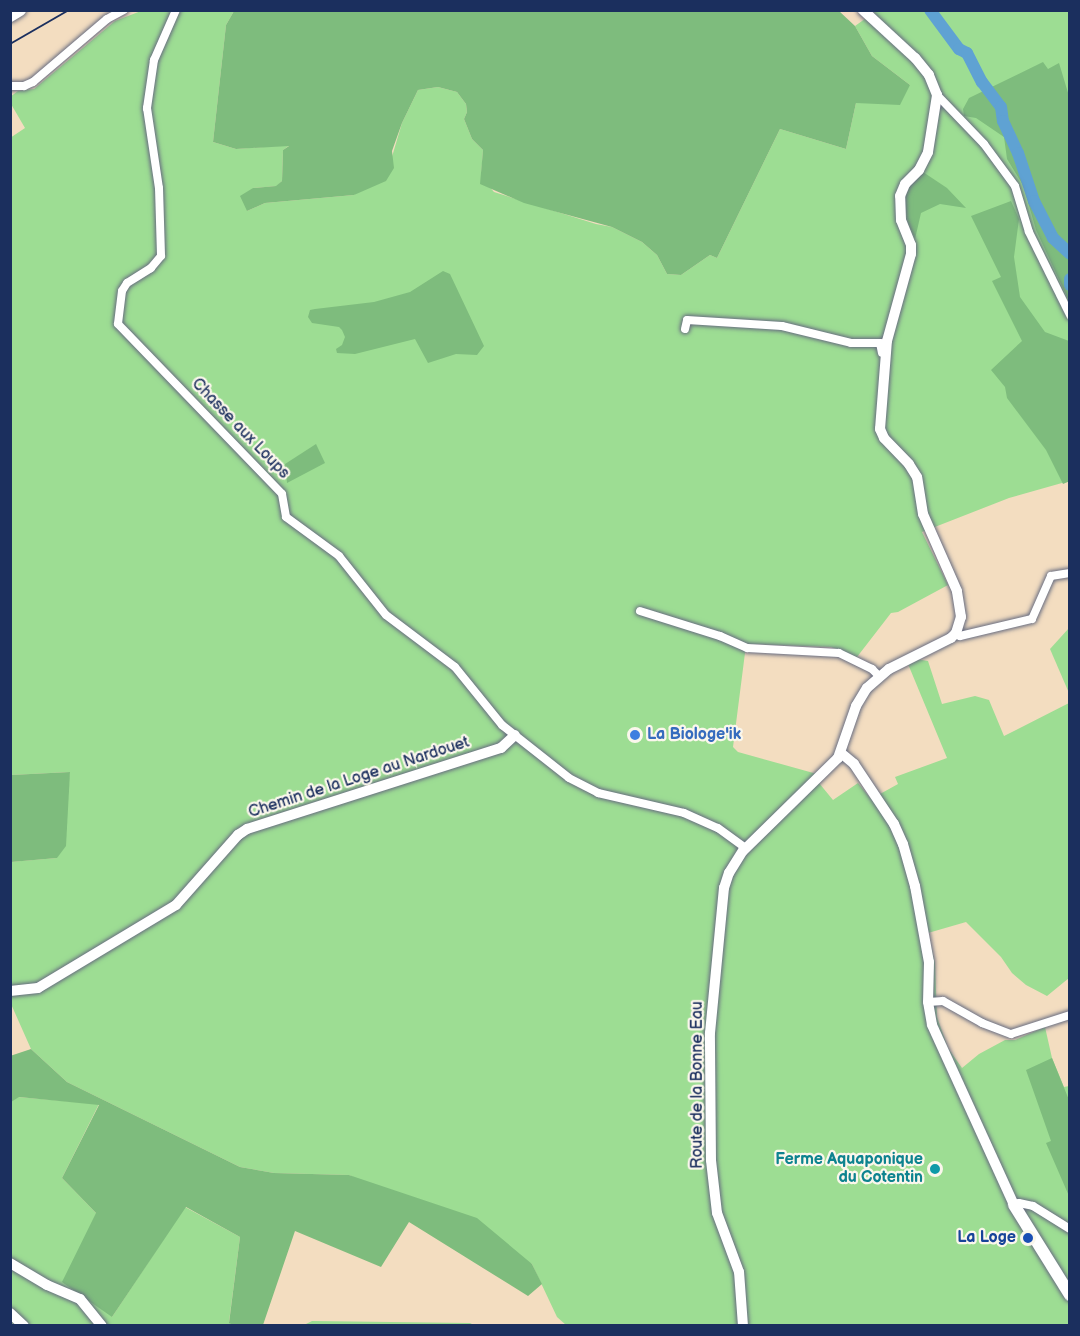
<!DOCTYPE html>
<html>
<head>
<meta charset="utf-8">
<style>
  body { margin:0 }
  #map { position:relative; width:1080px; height:1336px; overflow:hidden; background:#f3ddc0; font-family:"Balsamiq Sans",sans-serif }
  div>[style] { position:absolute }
  .green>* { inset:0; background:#9ddd93 }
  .forest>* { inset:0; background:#7ebc7d }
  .river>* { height:12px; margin:-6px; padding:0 6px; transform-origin:6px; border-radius:6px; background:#5fa2d3 }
  .roads { filter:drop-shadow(0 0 2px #676c80) drop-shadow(0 0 2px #676c80) }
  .minor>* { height:8px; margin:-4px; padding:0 4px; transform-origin:4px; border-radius:4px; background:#fff }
  .tertiary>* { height:10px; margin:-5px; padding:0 5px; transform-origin:5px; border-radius:5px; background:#fff }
  .secondary>* { height:12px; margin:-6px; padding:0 6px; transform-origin:6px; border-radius:6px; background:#fff }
  .rail>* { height:2px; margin:-1px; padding:0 1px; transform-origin:1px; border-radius:1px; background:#1b2f5e }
  .dots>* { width:16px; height:16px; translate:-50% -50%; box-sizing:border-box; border:3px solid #fbf7ec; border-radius:50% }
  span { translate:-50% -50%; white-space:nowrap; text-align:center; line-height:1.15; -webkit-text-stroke:4.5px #fbf7ec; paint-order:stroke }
  .street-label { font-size:16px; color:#1b2f5e }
  .shop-label { font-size:16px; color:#366cbe; font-weight:700 }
  .left { translate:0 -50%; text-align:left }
  .culture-label { font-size:16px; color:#0d838f; font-weight:700 }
  .right { translate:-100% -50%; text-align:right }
  .transit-label { font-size:16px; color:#164399; font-weight:700 }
  .frame { position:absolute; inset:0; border:12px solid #1b2f5e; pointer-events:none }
</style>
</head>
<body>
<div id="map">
  <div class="green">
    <div style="clip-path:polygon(141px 11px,234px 11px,226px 25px,213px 142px,236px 149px,290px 145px,283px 150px,282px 181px,277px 186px,253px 188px,247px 211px,265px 203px,354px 195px,391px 160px,402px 123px,418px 90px,438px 87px,457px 92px,466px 104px,467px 112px,464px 119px,472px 139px,483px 150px,481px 177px,494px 192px,596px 224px,612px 227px,642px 242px,657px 255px,667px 274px,681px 275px,710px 255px,717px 258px,780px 129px,846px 149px,856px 103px,910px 85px,872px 56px,855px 26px,876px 11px,1069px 11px,1069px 481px,1009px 498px,922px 532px,948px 585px,898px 612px,891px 613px,857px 657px,831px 647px,750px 644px,745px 653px,733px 747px,738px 752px,817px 774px,819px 783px,833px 800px,858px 783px,871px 799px,898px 784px,895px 777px,947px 758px,908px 664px,916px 659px,928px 661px,942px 704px,975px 696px,989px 700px,1004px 736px,1069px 703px,1069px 978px,1047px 996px,1026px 985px,1012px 973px,1001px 957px,966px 922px,928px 933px,935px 963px,937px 1017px,948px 1048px,962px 1068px,979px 1054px,1005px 1040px,1015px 1040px,1045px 1027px,1052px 1058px,1064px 1087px,1069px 1086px,1069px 1325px,566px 1325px,557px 1317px,532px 1264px,349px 1175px,274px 1173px,240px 1167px,67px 1082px,31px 1049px,11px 1004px,10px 862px,57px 858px,70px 772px,11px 775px,10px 138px,25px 128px,11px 104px,10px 97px,18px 91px,34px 89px,115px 21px)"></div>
    <div style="clip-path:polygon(1069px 628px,1069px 693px,1050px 649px)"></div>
    <div style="clip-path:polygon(18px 1097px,99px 1104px,62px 1178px,96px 1213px,112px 1317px,185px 1207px,240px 1237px,229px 1322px,233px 1325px,11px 1325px,10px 1102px)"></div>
    <div style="clip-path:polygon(312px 1321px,470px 1323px,474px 1325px,304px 1325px)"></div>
  </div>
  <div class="forest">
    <div style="clip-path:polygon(234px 11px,839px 11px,855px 26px,872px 56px,910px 85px,900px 105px,856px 103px,846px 149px,780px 129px,717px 258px,710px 255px,681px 275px,667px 274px,657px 255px,642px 242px,612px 227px,524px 203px,480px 184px,483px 150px,472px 139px,464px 119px,467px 112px,466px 104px,457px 92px,438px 87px,418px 90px,402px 123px,392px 151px,394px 168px,386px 181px,354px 195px,265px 203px,247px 211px,240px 196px,253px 188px,276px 186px,282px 181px,283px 150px,289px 146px,236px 149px,213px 142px,226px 25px)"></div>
    <div style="clip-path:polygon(1043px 62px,1048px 69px,1059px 63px,1069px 96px,1069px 301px,1036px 230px,1023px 185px,1007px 159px,1004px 137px,976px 118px,964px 116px,963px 109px,969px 98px)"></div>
    <div style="clip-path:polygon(923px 172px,947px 188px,966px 208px,940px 204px,921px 213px,915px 239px,908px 223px,904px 201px,910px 185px)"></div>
    <div style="clip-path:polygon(1011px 201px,1019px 219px,1014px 257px,1020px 297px,1045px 332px,1069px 341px,1070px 481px,1063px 484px,1046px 450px,1007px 398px,1005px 387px,991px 370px,1022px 341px,992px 281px,1001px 277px,971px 216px)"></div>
    <div style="clip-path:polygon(443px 271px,450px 274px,484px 346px,477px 355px,456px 354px,428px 363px,415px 339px,355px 354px,337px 353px,336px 349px,342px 345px,345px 337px,342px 330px,339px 327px,312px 323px,308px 317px,310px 310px,315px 309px,374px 302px,410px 292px)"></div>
    <div style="clip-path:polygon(316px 444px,325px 463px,287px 483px,285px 464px)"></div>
    <div style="clip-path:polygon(70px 772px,66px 846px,57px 858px,11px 862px,11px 775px)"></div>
    <div style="clip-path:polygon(31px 1049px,67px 1082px,240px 1167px,274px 1173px,349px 1175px,477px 1218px,532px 1264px,542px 1284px,528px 1296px,409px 1222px,381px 1267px,295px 1231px,263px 1325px,233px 1325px,229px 1323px,240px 1237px,186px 1207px,112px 1317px,62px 1282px,96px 1213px,62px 1178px,99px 1105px,19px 1097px,11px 1102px,10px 1056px)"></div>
    <div style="clip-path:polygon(1052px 1058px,1069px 1100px,1069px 1196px,1046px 1143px,1051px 1141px,1026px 1070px)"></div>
  </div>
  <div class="river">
    <div style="left:930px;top:10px;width:49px;rotate:53.4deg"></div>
    <div style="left:959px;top:49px;width:9px;rotate:27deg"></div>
    <div style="left:967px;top:53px;width:33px;rotate:63deg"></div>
    <div style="left:982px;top:82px;width:31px;rotate:53deg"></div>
    <div style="left:1001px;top:107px;width:14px;rotate:82deg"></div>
    <div style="left:1003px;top:121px;width:35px;rotate:65deg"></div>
    <div style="left:1018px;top:153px;width:51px;rotate:71.6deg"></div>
    <div style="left:1034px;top:201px;width:42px;rotate:62.8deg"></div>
    <div style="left:1053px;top:238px;width:23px;rotate:43deg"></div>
    <div style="left:1070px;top:279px;width:6px;rotate:90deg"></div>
  </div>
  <div class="roads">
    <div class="minor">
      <div style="left:176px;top:10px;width:55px;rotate:113.7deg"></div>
      <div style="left:154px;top:60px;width:49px;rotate:98.3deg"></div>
      <div style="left:147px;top:108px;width:81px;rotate:81.5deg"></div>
      <div style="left:159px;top:188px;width:68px;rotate:88.3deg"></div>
      <div style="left:161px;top:256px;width:16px;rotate:130deg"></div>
      <div style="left:151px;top:268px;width:28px;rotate:148deg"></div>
      <div style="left:127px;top:283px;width:9px;rotate:122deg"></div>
      <div style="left:122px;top:291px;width:33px;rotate:97deg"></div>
      <div style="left:118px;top:324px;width:236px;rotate:46deg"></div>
      <div style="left:282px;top:494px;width:23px;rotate:80deg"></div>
      <div style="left:286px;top:517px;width:66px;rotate:36.3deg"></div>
      <div style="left:339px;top:556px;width:75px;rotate:51.5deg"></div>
      <div style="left:386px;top:615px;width:86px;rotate:37deg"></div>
      <div style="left:455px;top:667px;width:75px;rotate:51deg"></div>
      <div style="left:502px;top:725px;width:85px;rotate:38.3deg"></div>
      <div style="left:569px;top:778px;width:33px;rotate:27deg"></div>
      <div style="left:598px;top:793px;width:88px;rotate:13.1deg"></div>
      <div style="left:684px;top:813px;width:37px;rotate:24deg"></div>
      <div style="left:718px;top:828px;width:34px;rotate:36deg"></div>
      <div style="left:10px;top:86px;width:14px"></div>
      <div style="left:24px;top:86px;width:10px;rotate:-24deg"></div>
      <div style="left:33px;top:82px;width:97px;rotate:-40.4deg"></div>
      <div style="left:107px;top:19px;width:19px;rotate:-28deg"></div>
      <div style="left:937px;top:95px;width:68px;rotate:46.2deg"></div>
      <div style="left:984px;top:144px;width:52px;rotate:53.6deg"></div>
      <div style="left:1015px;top:186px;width:48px;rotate:73.1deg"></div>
      <div style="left:1029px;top:232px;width:93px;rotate:63.7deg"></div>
      <div style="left:685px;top:329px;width:9px;rotate:-77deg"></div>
      <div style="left:687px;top:320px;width:95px;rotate:3.6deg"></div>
      <div style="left:782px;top:326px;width:71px;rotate:13.8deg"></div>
      <div style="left:851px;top:343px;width:29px"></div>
      <div style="left:880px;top:343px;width:10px;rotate:79deg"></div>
      <div style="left:640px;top:611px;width:84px;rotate:17.4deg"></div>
      <div style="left:720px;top:636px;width:30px;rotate:24deg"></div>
      <div style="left:747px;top:648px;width:92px;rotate:3.1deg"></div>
      <div style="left:839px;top:653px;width:37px;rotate:26deg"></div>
      <div style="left:872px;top:669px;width:10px;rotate:45deg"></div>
      <div style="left:956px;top:633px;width:5px;rotate:37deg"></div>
      <div style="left:960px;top:636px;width:74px;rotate:-13.3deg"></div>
      <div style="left:1032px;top:619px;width:47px;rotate:-66.2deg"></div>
      <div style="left:1051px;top:576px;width:19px;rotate:-9deg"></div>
      <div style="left:928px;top:1002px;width:15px;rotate:-4deg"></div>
      <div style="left:943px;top:1001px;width:45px;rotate:29.4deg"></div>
      <div style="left:982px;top:1023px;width:31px;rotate:21deg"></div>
      <div style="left:1011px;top:1034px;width:62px;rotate:-17.9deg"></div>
      <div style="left:1014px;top:1205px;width:5px;rotate:-22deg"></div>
      <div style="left:1019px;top:1203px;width:14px;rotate:12deg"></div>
      <div style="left:1033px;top:1206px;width:44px;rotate:31.9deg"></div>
    </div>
    <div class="tertiary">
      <div style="left:841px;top:753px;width:17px;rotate:40deg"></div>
      <div style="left:854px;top:764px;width:72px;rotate:56.3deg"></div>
      <div style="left:894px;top:824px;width:22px;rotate:66deg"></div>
      <div style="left:903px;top:844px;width:44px;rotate:74.1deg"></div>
      <div style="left:915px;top:886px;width:77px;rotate:79.6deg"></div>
      <div style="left:929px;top:962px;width:40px;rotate:91.4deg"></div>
      <div style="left:928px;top:1002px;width:23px;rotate:80deg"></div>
      <div style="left:932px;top:1025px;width:198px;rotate:65.5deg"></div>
      <div style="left:10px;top:991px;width:28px;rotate:-6deg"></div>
      <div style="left:38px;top:988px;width:161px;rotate:-31deg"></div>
      <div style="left:176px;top:905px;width:94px;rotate:-48.5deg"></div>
      <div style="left:238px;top:835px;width:11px;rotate:-34deg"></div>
      <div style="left:247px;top:829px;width:267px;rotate:-17.7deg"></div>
      <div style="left:501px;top:748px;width:19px;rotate:-43deg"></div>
      <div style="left:10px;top:1263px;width:43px;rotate:30.7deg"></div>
      <div style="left:47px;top:1285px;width:36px;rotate:23deg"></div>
      <div style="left:80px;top:1299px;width:35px;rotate:51deg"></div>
      <div style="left:10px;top:1313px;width:19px;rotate:43deg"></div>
      <div style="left:743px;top:1326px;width:54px;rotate:-94.2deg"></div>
      <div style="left:739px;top:1272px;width:63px;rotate:-110.4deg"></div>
      <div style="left:717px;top:1213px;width:53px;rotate:-96.5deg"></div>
      <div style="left:711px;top:1160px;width:127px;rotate:-90.5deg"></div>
      <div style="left:710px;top:1033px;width:146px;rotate:-84.5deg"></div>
      <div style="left:724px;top:888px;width:16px;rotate:-72deg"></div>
      <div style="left:729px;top:873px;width:26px;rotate:-58deg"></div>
      <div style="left:743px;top:851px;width:133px;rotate:-44.4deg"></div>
      <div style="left:838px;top:758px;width:55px;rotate:-70.9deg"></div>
      <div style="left:856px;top:706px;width:21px;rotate:-59deg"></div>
      <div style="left:867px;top:688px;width:29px;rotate:-41deg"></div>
      <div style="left:889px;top:669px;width:69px;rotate:-26.6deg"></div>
      <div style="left:951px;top:638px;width:7px;rotate:-45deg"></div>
      <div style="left:956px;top:633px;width:17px;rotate:-73deg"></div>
      <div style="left:961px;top:617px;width:26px;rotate:-99deg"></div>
      <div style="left:957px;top:591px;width:84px;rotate:-113.8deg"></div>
      <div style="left:923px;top:514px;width:37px;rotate:-99deg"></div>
      <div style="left:917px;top:477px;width:15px;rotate:-122deg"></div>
      <div style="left:909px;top:464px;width:36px;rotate:-134deg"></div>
      <div style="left:884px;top:438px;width:10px;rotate:-114deg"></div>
      <div style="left:880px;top:429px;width:88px;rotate:-85.5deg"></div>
      <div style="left:887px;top:341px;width:90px;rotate:-74.6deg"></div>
      <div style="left:911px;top:254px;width:9px;rotate:-90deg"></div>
      <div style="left:911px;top:245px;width:27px;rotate:-112deg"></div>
      <div style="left:901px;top:220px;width:24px;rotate:-92deg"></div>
      <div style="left:900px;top:196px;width:13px;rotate:-67deg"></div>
      <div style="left:905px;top:184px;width:20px;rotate:-45deg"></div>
      <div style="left:919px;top:170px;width:20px;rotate:-63deg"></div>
      <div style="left:928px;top:152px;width:58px;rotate:-81deg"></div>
      <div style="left:937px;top:95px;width:22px;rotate:-112deg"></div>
      <div style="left:929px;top:75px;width:22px;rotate:-129deg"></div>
      <div style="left:915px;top:58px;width:71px;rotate:-137.3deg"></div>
    </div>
    <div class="secondary">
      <div style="left:10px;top:16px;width:12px;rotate:-31deg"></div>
      <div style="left:1014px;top:1205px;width:106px;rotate:58.1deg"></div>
    </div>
  </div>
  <div class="rail">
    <div style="left:10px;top:44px;width:68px;rotate:-30deg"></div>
  </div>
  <div class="dots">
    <div style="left:635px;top:735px;background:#3f7fe0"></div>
    <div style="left:935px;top:1169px;background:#0f9aa8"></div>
    <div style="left:1028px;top:1238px;background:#1a4fb4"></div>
  </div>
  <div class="street-label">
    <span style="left:240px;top:429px;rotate:46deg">Chasse aux Loups</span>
    <span style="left:359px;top:778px;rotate:-18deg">Chemin de la Loge au Nardouet</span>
    <span style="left:698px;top:1085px;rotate:-90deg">Route de la Bonne Eau</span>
  </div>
  <div class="shop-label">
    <span class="left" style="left:647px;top:735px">La Biologe'ik</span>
  </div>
  <div class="culture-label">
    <span class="right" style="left:923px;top:1169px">Ferme Aquaponique<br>du Cotentin</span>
  </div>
  <div class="transit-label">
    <span class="right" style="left:1016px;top:1238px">La Loge</span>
  </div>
  <div class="frame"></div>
</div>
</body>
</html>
